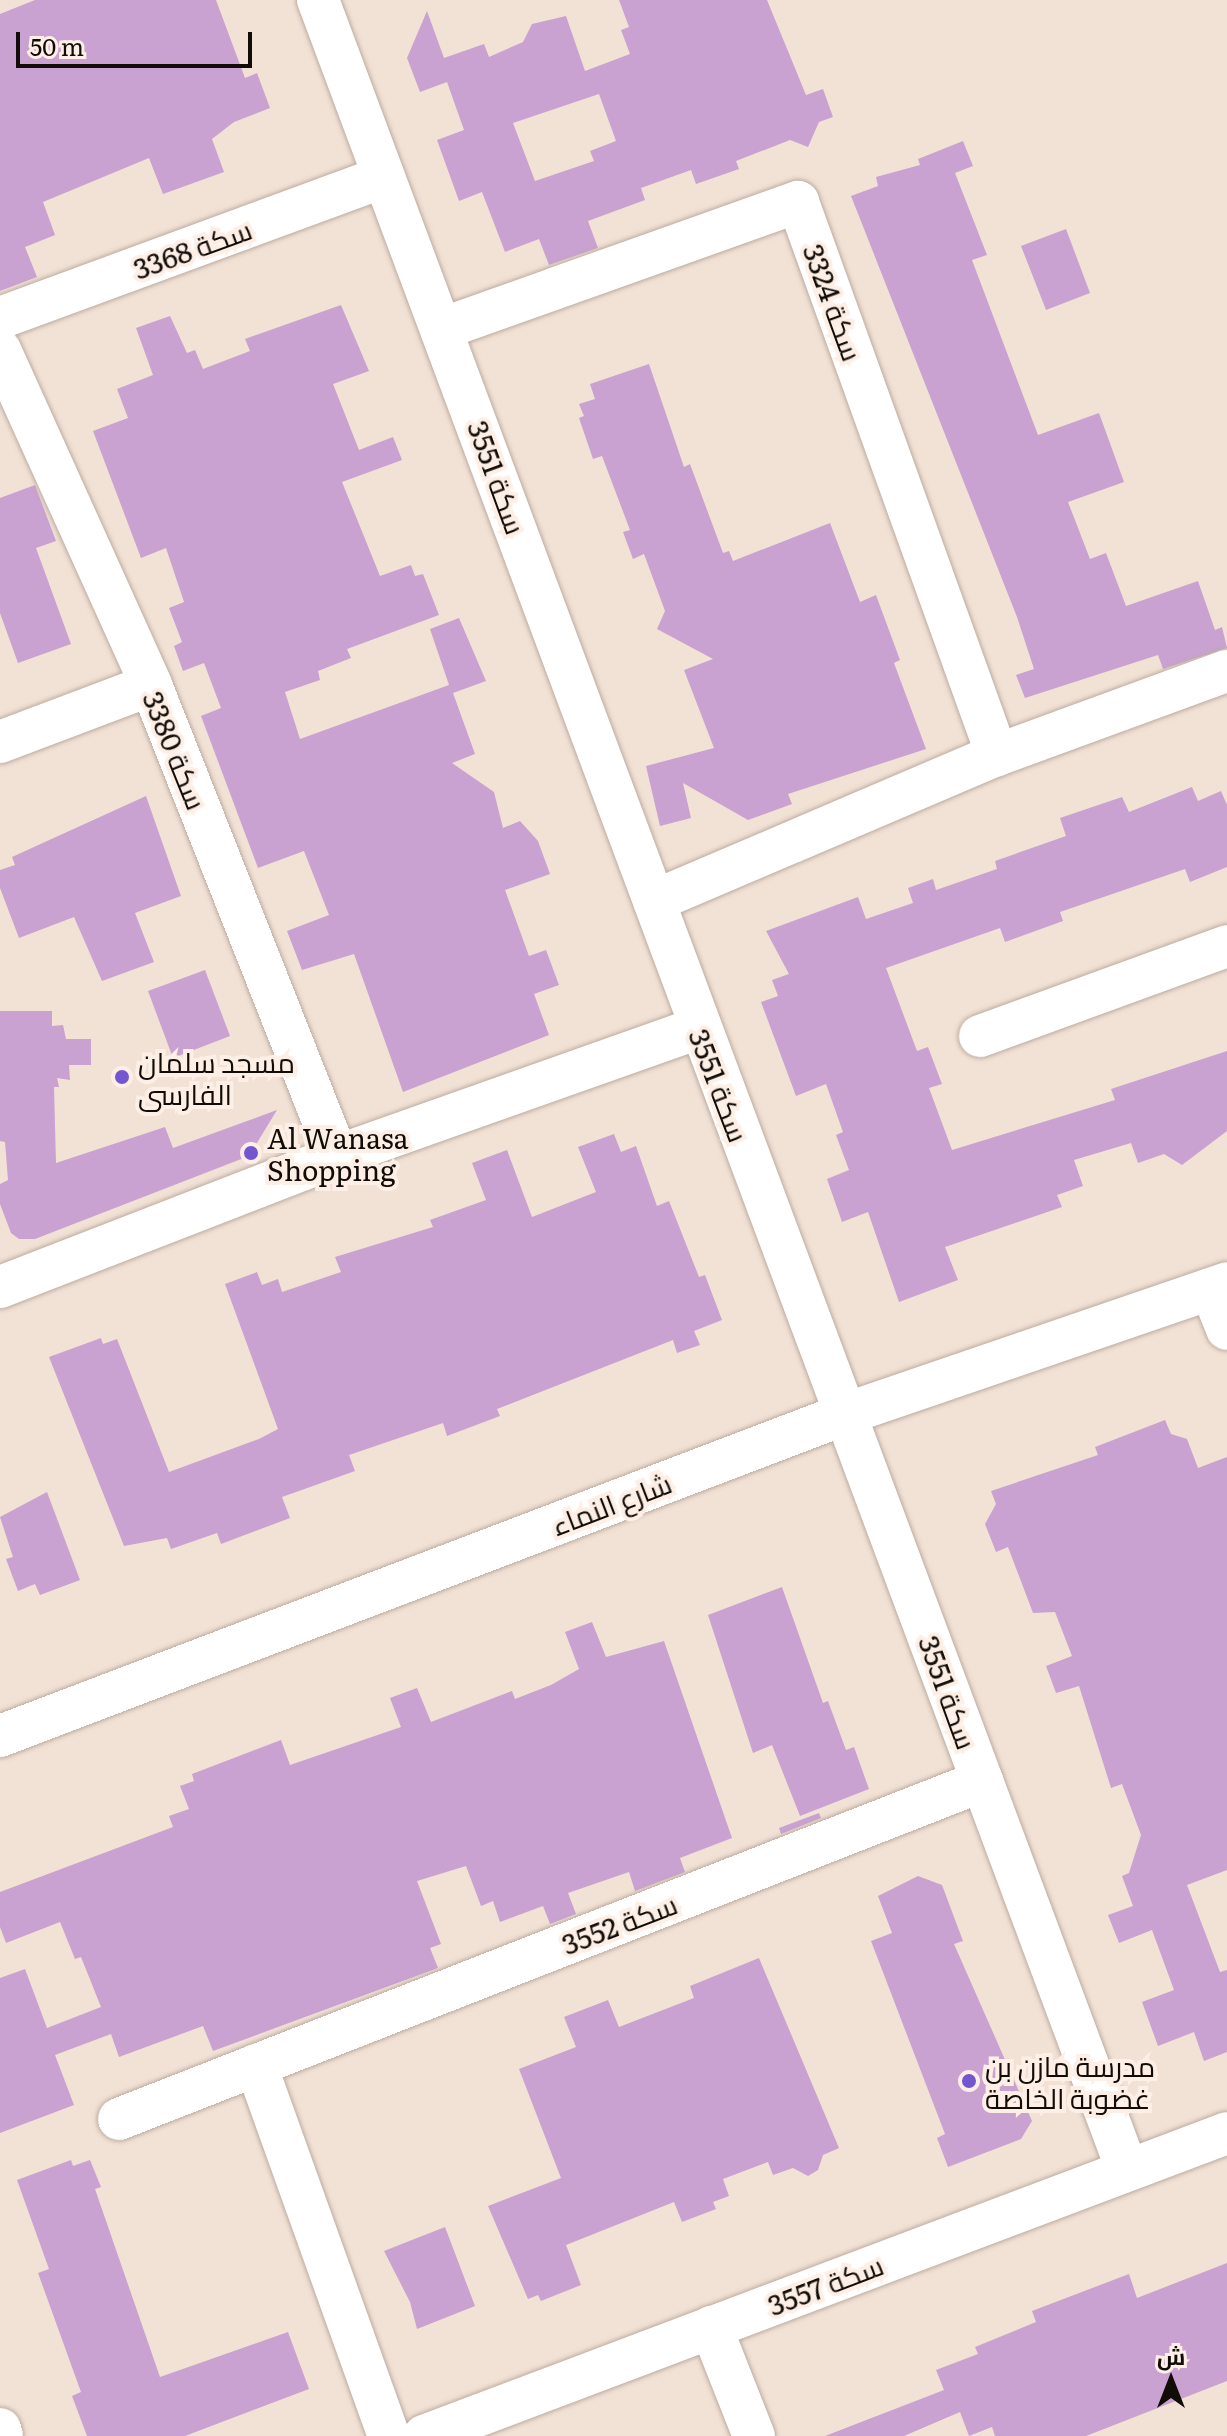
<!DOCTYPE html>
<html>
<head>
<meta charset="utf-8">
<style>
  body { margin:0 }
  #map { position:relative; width:1227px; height:2436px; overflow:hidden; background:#f2e1d5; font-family:Literata,Cairo,serif }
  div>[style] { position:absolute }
  .building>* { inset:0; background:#c9a2d1 }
  .roads { filter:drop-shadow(0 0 2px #bcaca0) drop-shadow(0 0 2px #bcaca0) }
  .minor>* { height:42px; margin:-21px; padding:0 21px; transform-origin:21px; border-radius:21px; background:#fff }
  .dots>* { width:22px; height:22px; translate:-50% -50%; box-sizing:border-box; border:4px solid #fdefe6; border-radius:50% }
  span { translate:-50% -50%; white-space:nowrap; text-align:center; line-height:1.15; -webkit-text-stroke:8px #fdefe6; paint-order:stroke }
  .street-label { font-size:28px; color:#110c08 }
  .poi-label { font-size:28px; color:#110c08 }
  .left { translate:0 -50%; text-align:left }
  .north { position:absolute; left:1131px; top:2340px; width:80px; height:80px; -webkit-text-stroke:6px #fdefe6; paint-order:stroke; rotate:0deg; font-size:22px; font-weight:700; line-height:32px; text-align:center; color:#110c08 }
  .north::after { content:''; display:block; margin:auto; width:28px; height:36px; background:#110c08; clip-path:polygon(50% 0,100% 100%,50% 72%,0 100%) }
  .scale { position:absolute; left:16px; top:32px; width:236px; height:36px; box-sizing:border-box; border:4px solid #110c08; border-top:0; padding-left:10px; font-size:24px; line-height:28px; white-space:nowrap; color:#110c08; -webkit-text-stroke:6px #fdefe6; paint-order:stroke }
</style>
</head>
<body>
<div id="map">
  <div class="building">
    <div style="clip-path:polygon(35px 0,216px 0,245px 78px,257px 73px,270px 108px,234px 122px,212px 139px,224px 172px,163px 194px,149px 158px,43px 202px,55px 235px,25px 247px,37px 277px,0 291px,0 14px)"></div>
    <div style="clip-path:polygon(evenodd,619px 0,767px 0,806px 95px,823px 89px,833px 117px,819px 122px,808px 147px,790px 140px,736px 161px,739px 169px,696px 184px,691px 170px,641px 188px,645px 200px,588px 221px,598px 248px,549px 265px,539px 239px,505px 252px,482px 192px,459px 201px,437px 140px,464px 130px,447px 82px,420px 92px,407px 58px,427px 11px,444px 58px,484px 44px,489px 57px,523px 42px,532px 24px,566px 16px,585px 71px,630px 54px,621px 30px,629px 27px,619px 0,599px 94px,616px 141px,590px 151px,594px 161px,535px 181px,513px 123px,599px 94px)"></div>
    <div style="clip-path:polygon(963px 141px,973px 166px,955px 173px,987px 255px,972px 260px,1038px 435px,1099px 413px,1124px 482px,1068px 502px,1090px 559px,1106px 553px,1126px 606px,1198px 581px,1215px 630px,1222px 627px,1227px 648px,1163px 669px,1158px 655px,1025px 698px,1016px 675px,1034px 669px,1017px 617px,851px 196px,878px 186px,876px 177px,920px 165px,918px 159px)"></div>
    <div style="clip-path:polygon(1066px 229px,1090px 293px,1046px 310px,1021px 246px)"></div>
    <div style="clip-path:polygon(341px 305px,369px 371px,333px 384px,359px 450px,393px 437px,402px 460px,342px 482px,380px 576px,411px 565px,415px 576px,423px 574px,439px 615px,347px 649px,351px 658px,318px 671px,320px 680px,285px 692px,300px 739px,449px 685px,430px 629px,459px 618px,486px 681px,453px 693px,475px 754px,452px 763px,494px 792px,503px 828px,520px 821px,538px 841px,550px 874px,505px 890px,529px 956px,546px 950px,559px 985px,534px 994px,549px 1035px,403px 1092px,354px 954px,302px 970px,287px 931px,329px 915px,304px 851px,258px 868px,201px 716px,221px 708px,204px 663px,183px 671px,174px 646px,182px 642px,169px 608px,184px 602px,166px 548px,141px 558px,93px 431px,128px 418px,117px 389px,153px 375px,136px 328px,170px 316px,187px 353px,195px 350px,203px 369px,250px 351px,245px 339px)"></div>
    <div style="clip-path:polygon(649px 364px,684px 467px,690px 464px,723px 553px,729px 551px,733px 561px,830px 523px,860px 602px,876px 595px,900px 660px,894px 663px,926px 749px,788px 794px,792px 804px,748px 820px,683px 783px,691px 818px,660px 826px,646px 766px,714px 748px,684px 670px,713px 659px,657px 629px,665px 611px,644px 554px,633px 559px,623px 532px,630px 530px,602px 456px,593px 459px,579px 418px,584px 416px,579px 404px,595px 399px,590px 384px)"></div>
    <div style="clip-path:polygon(35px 485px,56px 541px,36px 548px,71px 644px,18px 663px,0 613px,0 498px)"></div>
    <div style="clip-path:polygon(1192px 787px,1198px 801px,1221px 791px,1227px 805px,1227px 867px,1190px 882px,1185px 869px,1060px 912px,1063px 921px,1005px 942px,1000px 928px,886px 968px,917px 1051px,928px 1047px,942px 1084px,929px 1088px,952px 1150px,1115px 1100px,1111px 1089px,1227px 1051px,1227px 1131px,1182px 1165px,1164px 1154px,1138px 1163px,1131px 1143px,1074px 1160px,1083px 1186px,1057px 1195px,1062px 1207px,945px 1247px,958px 1280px,899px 1302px,868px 1212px,842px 1222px,827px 1179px,849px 1170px,836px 1135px,843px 1132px,826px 1084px,796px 1096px,761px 1002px,778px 996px,772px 980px,789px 974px,766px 931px,858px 897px,866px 919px,913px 903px,908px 888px,933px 879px,936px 890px,997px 869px,995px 861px,1066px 836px,1060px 818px,1122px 797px,1129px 812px)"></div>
    <div style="clip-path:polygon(146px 796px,181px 896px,135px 913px,154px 962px,102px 981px,74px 917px,19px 938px,0 888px,0 870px,15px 865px,12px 857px)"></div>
    <div style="clip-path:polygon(205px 970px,230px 1036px,173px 1058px,148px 991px)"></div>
    <div style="clip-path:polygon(0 1011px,52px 1011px,52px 1026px,63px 1025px,66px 1039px,91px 1039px,91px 1065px,69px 1065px,70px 1080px,57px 1078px,59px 1087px,54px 1087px,56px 1163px,165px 1127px,173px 1148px,277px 1110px,249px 1156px,35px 1239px,19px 1239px,11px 1233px,0 1204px,0 1184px,8px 1180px,5px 1142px,0 1141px)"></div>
    <div style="clip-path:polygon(614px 1134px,621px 1152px,636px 1146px,657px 1206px,669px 1201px,699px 1277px,705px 1275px,722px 1320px,694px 1331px,700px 1345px,677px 1353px,673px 1340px,497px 1409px,500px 1416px,447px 1436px,443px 1423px,349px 1455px,355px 1471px,282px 1497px,290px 1518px,221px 1544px,217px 1533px,171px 1549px,167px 1538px,124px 1546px,49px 1357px,101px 1338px,103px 1344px,117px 1339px,169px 1472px,259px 1439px,278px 1429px,225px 1284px,257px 1272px,262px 1285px,278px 1279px,282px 1292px,341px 1272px,335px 1257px,433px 1227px,430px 1220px,486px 1200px,472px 1163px,507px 1150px,532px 1217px,596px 1192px,578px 1147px)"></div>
    <div style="clip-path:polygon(1165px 1420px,1171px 1434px,1187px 1439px,1198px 1468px,1227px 1457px,1227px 1870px,1187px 1885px,1220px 1972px,1227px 1970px,1227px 2052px,1204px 2061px,1194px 2032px,1158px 2046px,1142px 2002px,1174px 1990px,1152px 1930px,1119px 1943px,1108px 1915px,1133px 1906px,1122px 1876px,1129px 1873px,1141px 1835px,1122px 1784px,1111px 1788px,1079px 1686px,1056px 1693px,1046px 1666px,1072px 1656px,1055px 1612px,1033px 1613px,1008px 1547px,996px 1552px,985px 1524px,996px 1504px,991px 1491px,1098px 1455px,1095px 1447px)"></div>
    <div style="clip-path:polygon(47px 1492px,80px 1580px,40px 1595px,35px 1584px,18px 1591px,6px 1559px,13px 1557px,0 1517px)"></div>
    <div style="clip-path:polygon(782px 1587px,823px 1703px,828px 1701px,846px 1750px,854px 1747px,869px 1789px,800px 1816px,772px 1745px,753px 1753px,708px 1615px)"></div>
    <div style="clip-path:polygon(592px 1622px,606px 1657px,664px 1641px,732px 1838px,680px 1858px,685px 1872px,635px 1891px,629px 1872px,568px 1893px,576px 1914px,550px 1924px,543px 1906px,500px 1922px,493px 1901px,481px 1906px,466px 1866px,417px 1881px,441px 1944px,430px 1948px,438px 1968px,213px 2051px,203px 2026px,119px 2057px,111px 2034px,55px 2055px,74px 2105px,0 2133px,0 1978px,25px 1969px,47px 2028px,101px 2007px,81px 1957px,75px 1959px,60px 1922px,6px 1943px,0 1927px,0 1892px,173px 1827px,169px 1816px,189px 1809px,180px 1786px,194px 1781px,192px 1774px,281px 1740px,290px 1765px,401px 1727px,390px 1698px,417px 1688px,431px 1722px,512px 1691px,515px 1699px,551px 1685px,579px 1669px,565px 1632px)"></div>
    <div style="clip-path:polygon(819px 1813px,821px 1818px,781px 1834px,779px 1828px)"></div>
    <div style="clip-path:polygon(918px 1876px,942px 1885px,963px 1941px,954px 1944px,1032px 2121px,1021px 2139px,948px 2167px,937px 2138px,945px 2134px,871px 1941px,892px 1933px,878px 1896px)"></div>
    <div style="clip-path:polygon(759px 1958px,839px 2148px,823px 2155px,818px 2170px,808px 2176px,793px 2168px,773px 2175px,768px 2162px,723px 2179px,729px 2196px,713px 2202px,716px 2209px,682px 2222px,674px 2202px,566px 2245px,581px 2285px,541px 2301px,538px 2295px,528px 2299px,488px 2206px,561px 2178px,519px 2069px,576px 2047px,564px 2017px,608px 2000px,619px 2027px,694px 1998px,690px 1986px)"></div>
    <div style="clip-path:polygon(71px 2160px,73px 2166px,90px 2160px,101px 2187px,95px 2189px,160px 2377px,288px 2332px,309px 2389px,185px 2436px,87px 2436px,72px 2396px,81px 2392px,38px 2273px,49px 2269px,17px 2180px)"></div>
    <div style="clip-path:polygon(445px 2227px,475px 2306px,417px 2329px,410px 2302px,384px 2251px)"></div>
    <div style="clip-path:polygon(1227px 2263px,1227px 2381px,1086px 2436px,995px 2436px,992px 2427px,969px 2436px,960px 2412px,904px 2436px,825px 2436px,944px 2390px,936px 2370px,978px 2354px,975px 2347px,1036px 2322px,1032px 2311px,1129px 2274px,1137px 2298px)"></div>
  </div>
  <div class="roads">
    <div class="minor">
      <div style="left:318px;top:0;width:2315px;rotate:69.55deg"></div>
      <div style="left:0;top:318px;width:409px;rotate:-20.2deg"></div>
      <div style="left:444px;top:328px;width:376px;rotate:-19.6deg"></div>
      <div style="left:798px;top:202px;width:588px;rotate:70.21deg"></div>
      <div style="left:0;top:350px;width:367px;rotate:65.7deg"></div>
      <div style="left:151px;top:685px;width:506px;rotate:68.45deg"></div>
      <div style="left:0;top:742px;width:161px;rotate:-20.7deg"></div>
      <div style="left:654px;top:901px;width:373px;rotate:-23.1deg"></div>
      <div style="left:997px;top:755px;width:245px;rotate:-20.1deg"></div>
      <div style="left:980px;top:1036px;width:263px;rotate:-20deg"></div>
      <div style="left:0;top:1287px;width:362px;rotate:-21.2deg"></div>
      <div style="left:337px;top:1156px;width:383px;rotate:-19.5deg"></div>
      <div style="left:1211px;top:1289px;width:43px;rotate:68.2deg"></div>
      <div style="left:0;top:1736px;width:904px;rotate:-20.86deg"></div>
      <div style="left:845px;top:1414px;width:404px;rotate:-18.9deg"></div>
      <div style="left:256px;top:2065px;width:394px;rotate:70.3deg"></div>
      <div style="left:119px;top:2119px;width:927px;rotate:-21.39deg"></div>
      <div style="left:711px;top:2327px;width:117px;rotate:68.5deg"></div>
      <div style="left:0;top:2429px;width:7px;rotate:74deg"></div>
      <div style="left:424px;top:2436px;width:858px;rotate:-20.67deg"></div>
    </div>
  </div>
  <div class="dots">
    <div style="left:122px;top:1077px;background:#7456d0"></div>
    <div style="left:251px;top:1153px;background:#7456d0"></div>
    <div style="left:969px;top:2081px;background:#7456d0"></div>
  </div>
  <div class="street-label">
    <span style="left:192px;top:248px;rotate:-20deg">سكة 3368</span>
    <span style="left:834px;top:302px;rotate:70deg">سكة 3324</span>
    <span style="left:498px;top:477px;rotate:70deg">سكة 3551</span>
    <span style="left:176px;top:750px;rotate:68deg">سكة 3380</span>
    <span style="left:720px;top:1085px;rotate:69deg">سكة 3551</span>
    <span style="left:611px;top:1503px;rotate:-21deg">شارع النماء</span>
    <span style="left:949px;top:1692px;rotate:70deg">سكة 3551</span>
    <span style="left:619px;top:1923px;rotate:-21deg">سكة 3552</span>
    <span style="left:825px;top:2284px;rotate:-21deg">سكة 3557</span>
  </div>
  <div class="poi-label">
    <span class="left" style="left:138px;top:1077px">مسجد سلمان<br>الفارسى</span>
    <span class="left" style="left:267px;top:1153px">Al Wanasa<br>Shopping</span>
    <span class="left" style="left:985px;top:2081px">مدرسة مازن بن<br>غضوبة الخاصة</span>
  </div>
  <div class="north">ش</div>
  <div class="scale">50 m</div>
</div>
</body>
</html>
